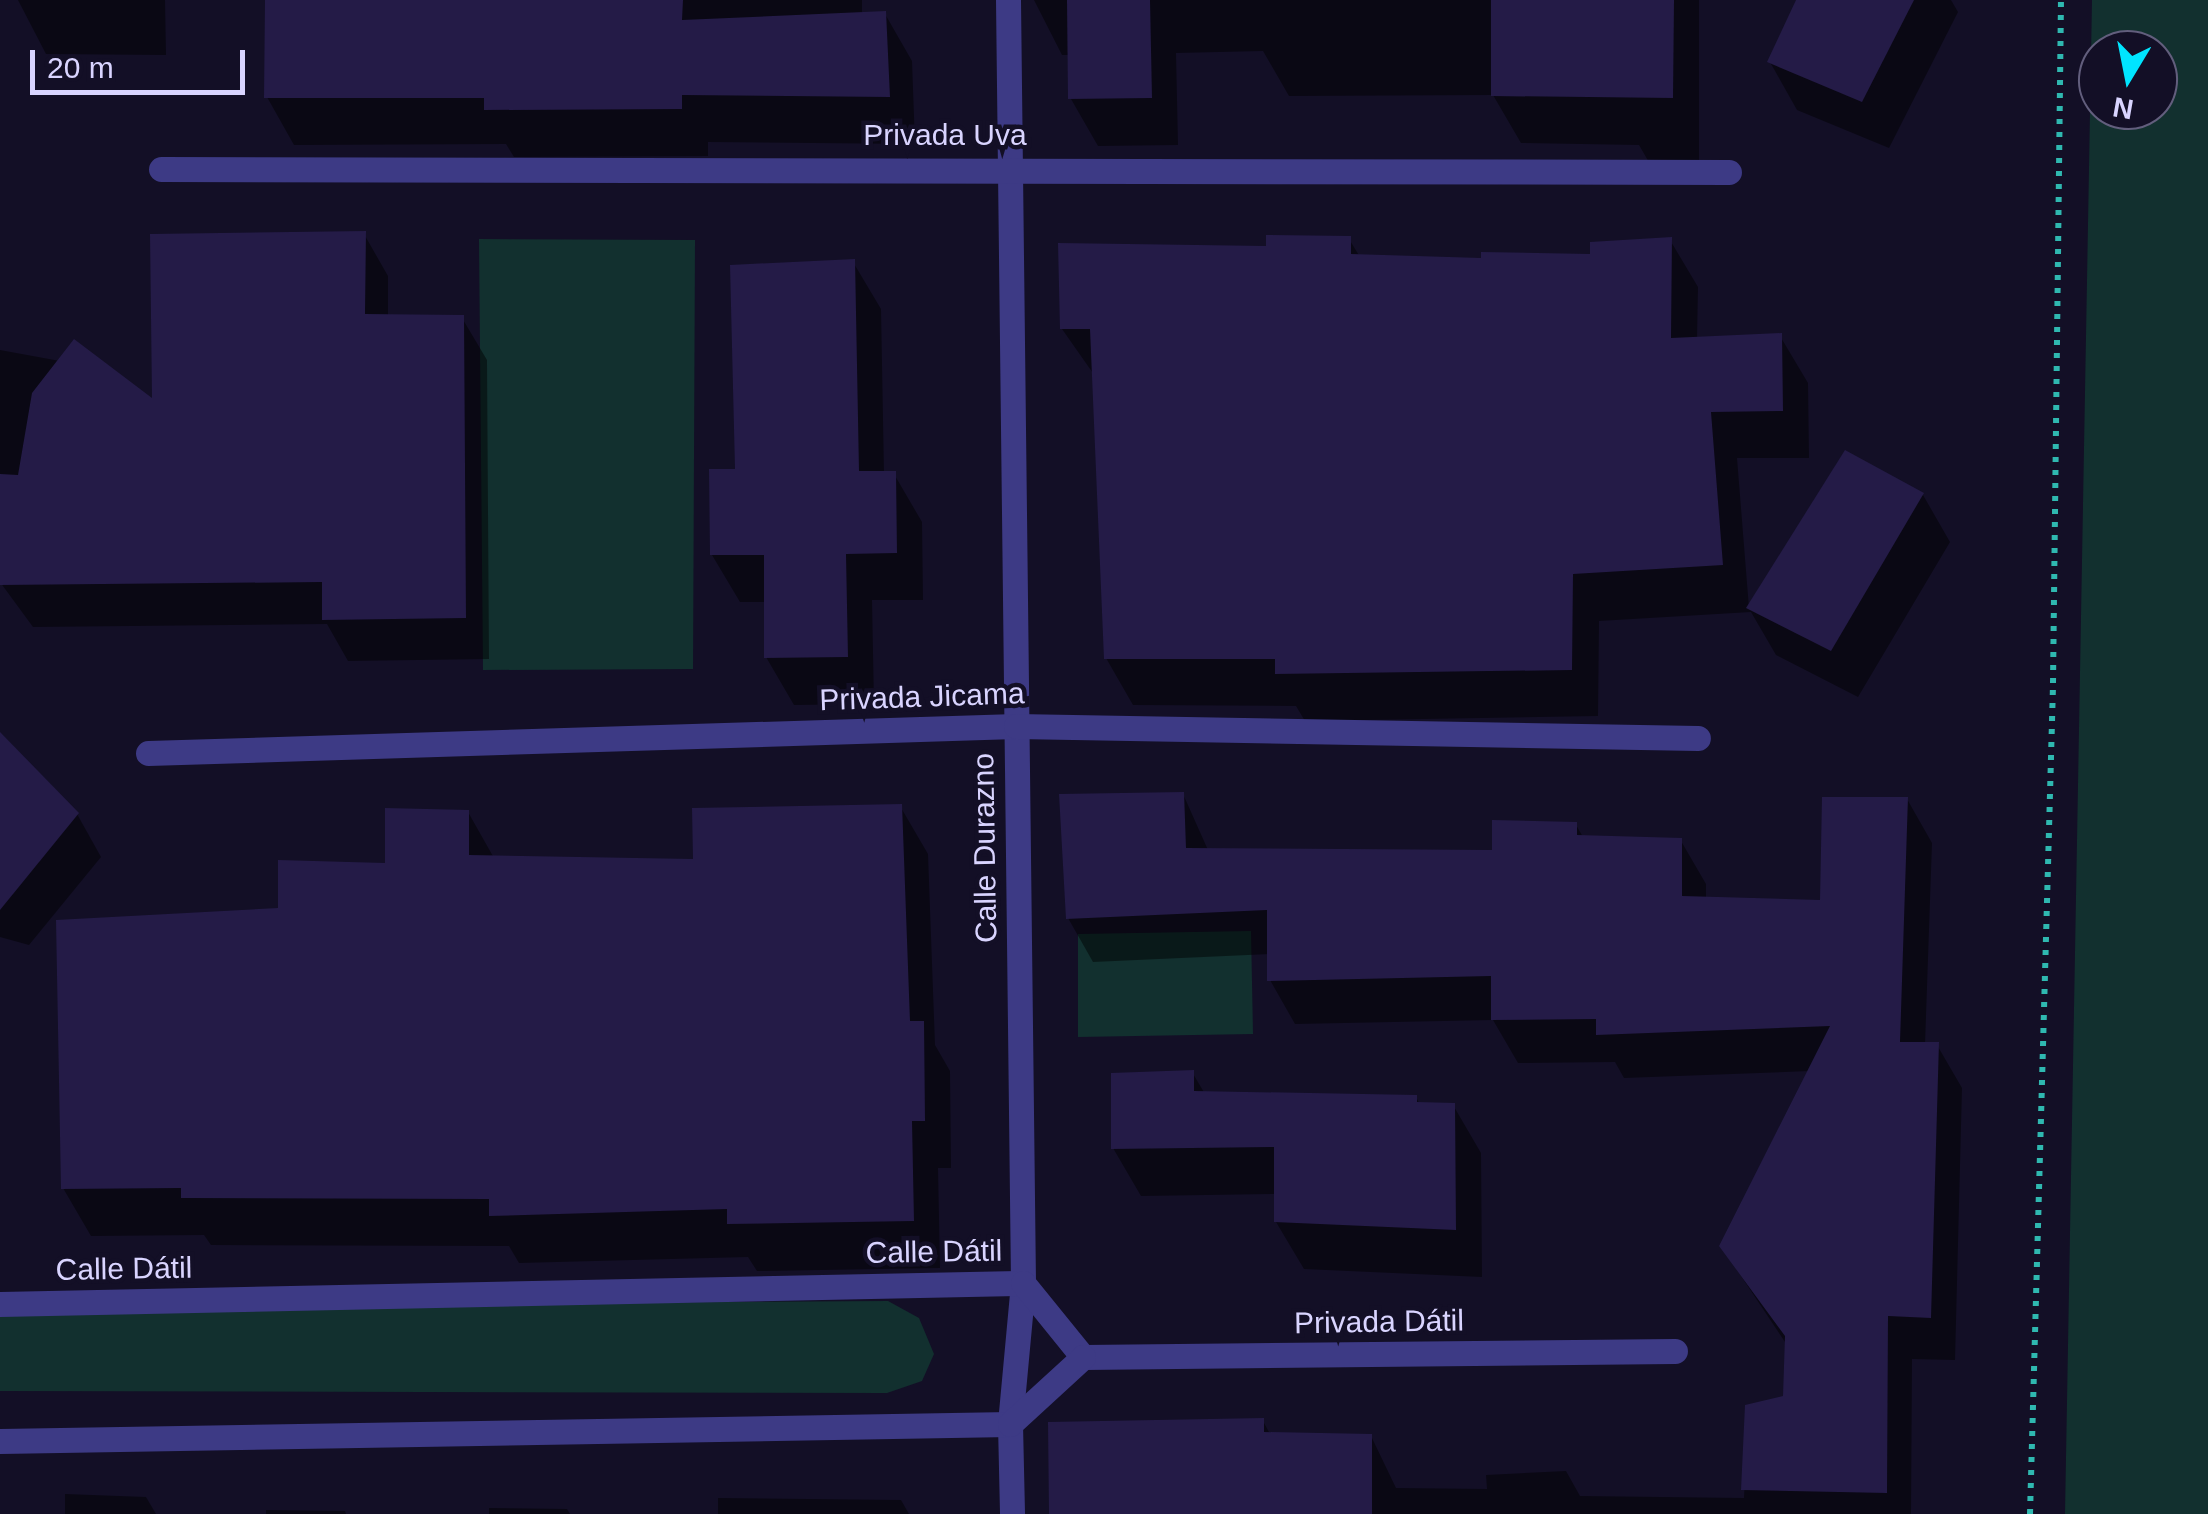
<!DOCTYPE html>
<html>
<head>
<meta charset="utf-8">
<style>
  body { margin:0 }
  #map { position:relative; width:2208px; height:1514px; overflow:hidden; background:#130f26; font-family:Arial,sans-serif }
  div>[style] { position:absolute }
  .green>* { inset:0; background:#12302f }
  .shadow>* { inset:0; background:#0007 }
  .building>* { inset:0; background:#241b47 }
  .path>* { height:6px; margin-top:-3px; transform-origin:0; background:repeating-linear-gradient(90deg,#2fb8b0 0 5px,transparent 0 13px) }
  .minor>* { height:25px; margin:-12.5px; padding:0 12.5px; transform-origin:12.5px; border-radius:12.5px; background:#3d3a85 }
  span { translate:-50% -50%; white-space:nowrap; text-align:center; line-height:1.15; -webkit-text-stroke:9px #130f26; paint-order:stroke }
  .street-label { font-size:30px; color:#d9d4ff }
  .north { position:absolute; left:2078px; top:30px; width:100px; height:100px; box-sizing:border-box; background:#130f26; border:2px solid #625e7d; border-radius:50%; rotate:190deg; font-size:28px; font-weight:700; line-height:40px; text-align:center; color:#d9d4ff }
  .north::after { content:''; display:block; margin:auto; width:35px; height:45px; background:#00e5ff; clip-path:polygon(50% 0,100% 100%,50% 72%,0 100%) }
  .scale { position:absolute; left:30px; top:50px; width:215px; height:45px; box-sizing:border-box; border:5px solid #d9d4ff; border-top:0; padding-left:12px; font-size:30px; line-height:35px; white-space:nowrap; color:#d9d4ff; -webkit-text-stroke:8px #130f26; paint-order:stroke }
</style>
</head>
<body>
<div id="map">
  <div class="green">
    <div style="clip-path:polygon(evenodd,2092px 0,2208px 0,2208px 1514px,2065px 1514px,2092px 0,2098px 50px,2158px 50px,2158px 110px,2098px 110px,2098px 50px)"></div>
    <div style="clip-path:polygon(479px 239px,695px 240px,693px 669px,483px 670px)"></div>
    <div style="clip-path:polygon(1251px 931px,1253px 1034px,1078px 1037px,1078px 934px)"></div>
    <div style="clip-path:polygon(888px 1301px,919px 1318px,934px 1354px,922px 1381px,887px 1393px,0 1391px,0 1306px)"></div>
  </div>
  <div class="shadow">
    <div style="clip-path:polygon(18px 0,165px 0,166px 55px,46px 54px)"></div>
    <div style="clip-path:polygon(268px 0,862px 0,862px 15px,885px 14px,912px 61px,915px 144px,708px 142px,708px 156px,514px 157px,506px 144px,294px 145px,267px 97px)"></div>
    <div style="clip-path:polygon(1034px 0,1699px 0,1699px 164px,1650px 164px,1639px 145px,1521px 143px,1493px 95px,1289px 96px,1263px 51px,1176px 53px,1178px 145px,1098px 146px,1071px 99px,1070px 55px,1062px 55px)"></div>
    <div style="clip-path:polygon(1798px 0,1951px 0,1958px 12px,1889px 148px,1797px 110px,1770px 62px)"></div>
    <div style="clip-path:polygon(364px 234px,388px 276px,388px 317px,462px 318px,487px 360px,489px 659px,348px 661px,327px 624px,33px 627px,0 582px,0 350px,60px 361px,154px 403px)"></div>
    <div style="clip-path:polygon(1349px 239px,1360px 257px,1483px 261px,1592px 257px,1670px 240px,1698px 287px,1697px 339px,1780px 336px,1808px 383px,1809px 458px,1737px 458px,1749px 608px,1923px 495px,1950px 542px,1858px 697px,1776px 655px,1751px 612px,1599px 621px,1598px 716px,1305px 721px,1296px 706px,1133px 705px,1106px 658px,1095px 376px,1062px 329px,1268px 248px)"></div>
    <div style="clip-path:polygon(853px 262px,881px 309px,884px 474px,894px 474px,922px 522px,923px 600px,872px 600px,874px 704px,794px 705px,766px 657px,766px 602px,740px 602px,712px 555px,738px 472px)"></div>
    <div style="clip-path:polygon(0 742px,77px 814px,101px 857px,29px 945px,0 937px)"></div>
    <div style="clip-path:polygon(1183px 794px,1208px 850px,1494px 853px,1576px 825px,1583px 837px,1681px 841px,1706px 884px,1706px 899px,1822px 902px,1907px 799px,1932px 843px,1925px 1045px,1937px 1045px,1962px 1088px,1955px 1360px,1912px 1359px,1911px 1514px,1052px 1514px,1263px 1421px,1270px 1434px,1371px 1436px,1396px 1488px,1487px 1489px,1486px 1475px,1566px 1471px,1580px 1496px,1744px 1498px,1748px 1407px,1785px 1398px,1787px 1345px,1721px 1246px,1810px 1071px,1624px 1078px,1615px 1062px,1518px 1063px,1493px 1020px,1295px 1024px,1270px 980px,1270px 954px,1093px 962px,1068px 918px)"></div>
    <div style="clip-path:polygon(900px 806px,928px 854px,935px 1045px,950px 1071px,951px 1168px,938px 1168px,940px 1268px,757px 1271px,748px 1257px,519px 1263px,509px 1246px,211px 1245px,204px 1235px,91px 1236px,63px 1188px,281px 910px,387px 866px,468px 812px,494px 858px,696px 862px)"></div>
    <div style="clip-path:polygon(1192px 1072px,1205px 1094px,1416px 1097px,1420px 1105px,1453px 1105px,1481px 1153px,1482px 1277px,1304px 1269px,1276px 1222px,1276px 1194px,1141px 1196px,1113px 1148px)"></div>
    <div style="clip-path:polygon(65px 1494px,146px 1497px,156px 1514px,65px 1514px)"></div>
    <div style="clip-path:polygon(718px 1498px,901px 1500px,909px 1514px,718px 1514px)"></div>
    <div style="clip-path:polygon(489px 1508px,567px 1509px,570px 1514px,489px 1514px)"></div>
    <div style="clip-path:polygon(266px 1510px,345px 1511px,346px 1514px,266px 1514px)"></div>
  </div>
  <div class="building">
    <div style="clip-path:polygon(265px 0,683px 0,682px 20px,886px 11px,890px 97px,682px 95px,682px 109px,484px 110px,484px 98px,264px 98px)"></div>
    <div style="clip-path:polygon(1067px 0,1150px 0,1152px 98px,1068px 99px)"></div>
    <div style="clip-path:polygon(1491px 0,1674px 0,1673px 98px,1491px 96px)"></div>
    <div style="clip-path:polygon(1796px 0,1914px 0,1862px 102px,1767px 62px)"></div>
    <div style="clip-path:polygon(366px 231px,365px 314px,464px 315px,466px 618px,322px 620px,322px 582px,0 585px,0 474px,18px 475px,32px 393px,74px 339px,152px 398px,150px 234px)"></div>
    <div style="clip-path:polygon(1266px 235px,1351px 236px,1351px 254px,1481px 258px,1481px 252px,1590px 254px,1590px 242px,1672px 237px,1671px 338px,1782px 333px,1783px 411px,1711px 412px,1723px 565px,1573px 574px,1572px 670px,1275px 674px,1275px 659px,1104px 659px,1090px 329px,1060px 329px,1058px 243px,1266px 246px)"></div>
    <div style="clip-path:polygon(855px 259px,859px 471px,896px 471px,897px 553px,846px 554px,848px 657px,764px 658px,764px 555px,710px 555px,709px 469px,735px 469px,730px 265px)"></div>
    <div style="clip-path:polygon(1845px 450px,1924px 493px,1831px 651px,1746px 608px)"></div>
    <div style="clip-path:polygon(0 732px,79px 813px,0 910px)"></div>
    <div style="clip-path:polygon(1184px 792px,1186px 848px,1492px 850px,1492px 820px,1577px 822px,1577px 835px,1682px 838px,1682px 896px,1820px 900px,1822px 797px,1908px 797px,1900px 1042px,1939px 1042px,1931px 1318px,1888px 1316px,1887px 1493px,1741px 1490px,1745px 1405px,1783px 1396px,1785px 1336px,1719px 1246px,1830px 1026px,1596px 1035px,1596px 1019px,1491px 1020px,1491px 976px,1267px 981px,1267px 910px,1066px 919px,1059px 794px)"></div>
    <div style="clip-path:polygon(902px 804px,910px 1021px,924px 1021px,925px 1121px,912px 1121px,914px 1221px,727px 1224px,727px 1209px,489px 1216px,489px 1199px,181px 1198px,181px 1188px,61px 1189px,56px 920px,278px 908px,278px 860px,385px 863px,385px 808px,469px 810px,469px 855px,693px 859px,692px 808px)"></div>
    <div style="clip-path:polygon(1194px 1070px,1194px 1091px,1417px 1095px,1417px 1102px,1455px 1103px,1456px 1230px,1274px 1222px,1274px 1147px,1111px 1149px,1111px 1073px)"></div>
    <div style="clip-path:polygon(1264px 1418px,1264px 1432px,1372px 1434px,1372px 1514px,1049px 1514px,1048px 1422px)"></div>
  </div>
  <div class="path">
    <div style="left:2030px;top:1514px;width:831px;rotate:-88.41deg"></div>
    <div style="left:2053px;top:683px;width:683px;rotate:-89.33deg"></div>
  </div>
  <div class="minor">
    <div style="left:1008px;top:0;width:1283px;rotate:89.33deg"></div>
    <div style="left:1023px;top:1283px;width:142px;rotate:95.3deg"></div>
    <div style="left:1010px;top:1424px;width:90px;rotate:88.7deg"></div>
    <div style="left:161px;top:169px;width:1568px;rotate:0.11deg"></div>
    <div style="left:148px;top:753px;width:868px;rotate:-1.78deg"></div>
    <div style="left:1016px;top:726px;width:682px;rotate:1.01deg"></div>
    <div style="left:0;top:1304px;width:1023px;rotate:-1.18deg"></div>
    <div style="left:1023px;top:1283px;width:95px;rotate:51deg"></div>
    <div style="left:1083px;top:1357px;width:592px;rotate:-0.58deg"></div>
    <div style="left:0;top:1441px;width:1010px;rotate:-0.96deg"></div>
    <div style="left:1010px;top:1424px;width:99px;rotate:-42.5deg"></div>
  </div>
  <div class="street-label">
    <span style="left:945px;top:135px">Privada Uva</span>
    <span style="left:922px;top:697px;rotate:-2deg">Privada Jicama</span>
    <span style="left:985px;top:848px;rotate:-91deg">Calle Durazno</span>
    <span style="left:934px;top:1252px;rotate:-1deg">Calle Dátil</span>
    <span style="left:124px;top:1269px;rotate:-1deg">Calle Dátil</span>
    <span style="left:1379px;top:1322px;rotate:-1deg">Privada Dátil</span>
  </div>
  <div class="north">N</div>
  <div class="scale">20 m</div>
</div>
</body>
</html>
